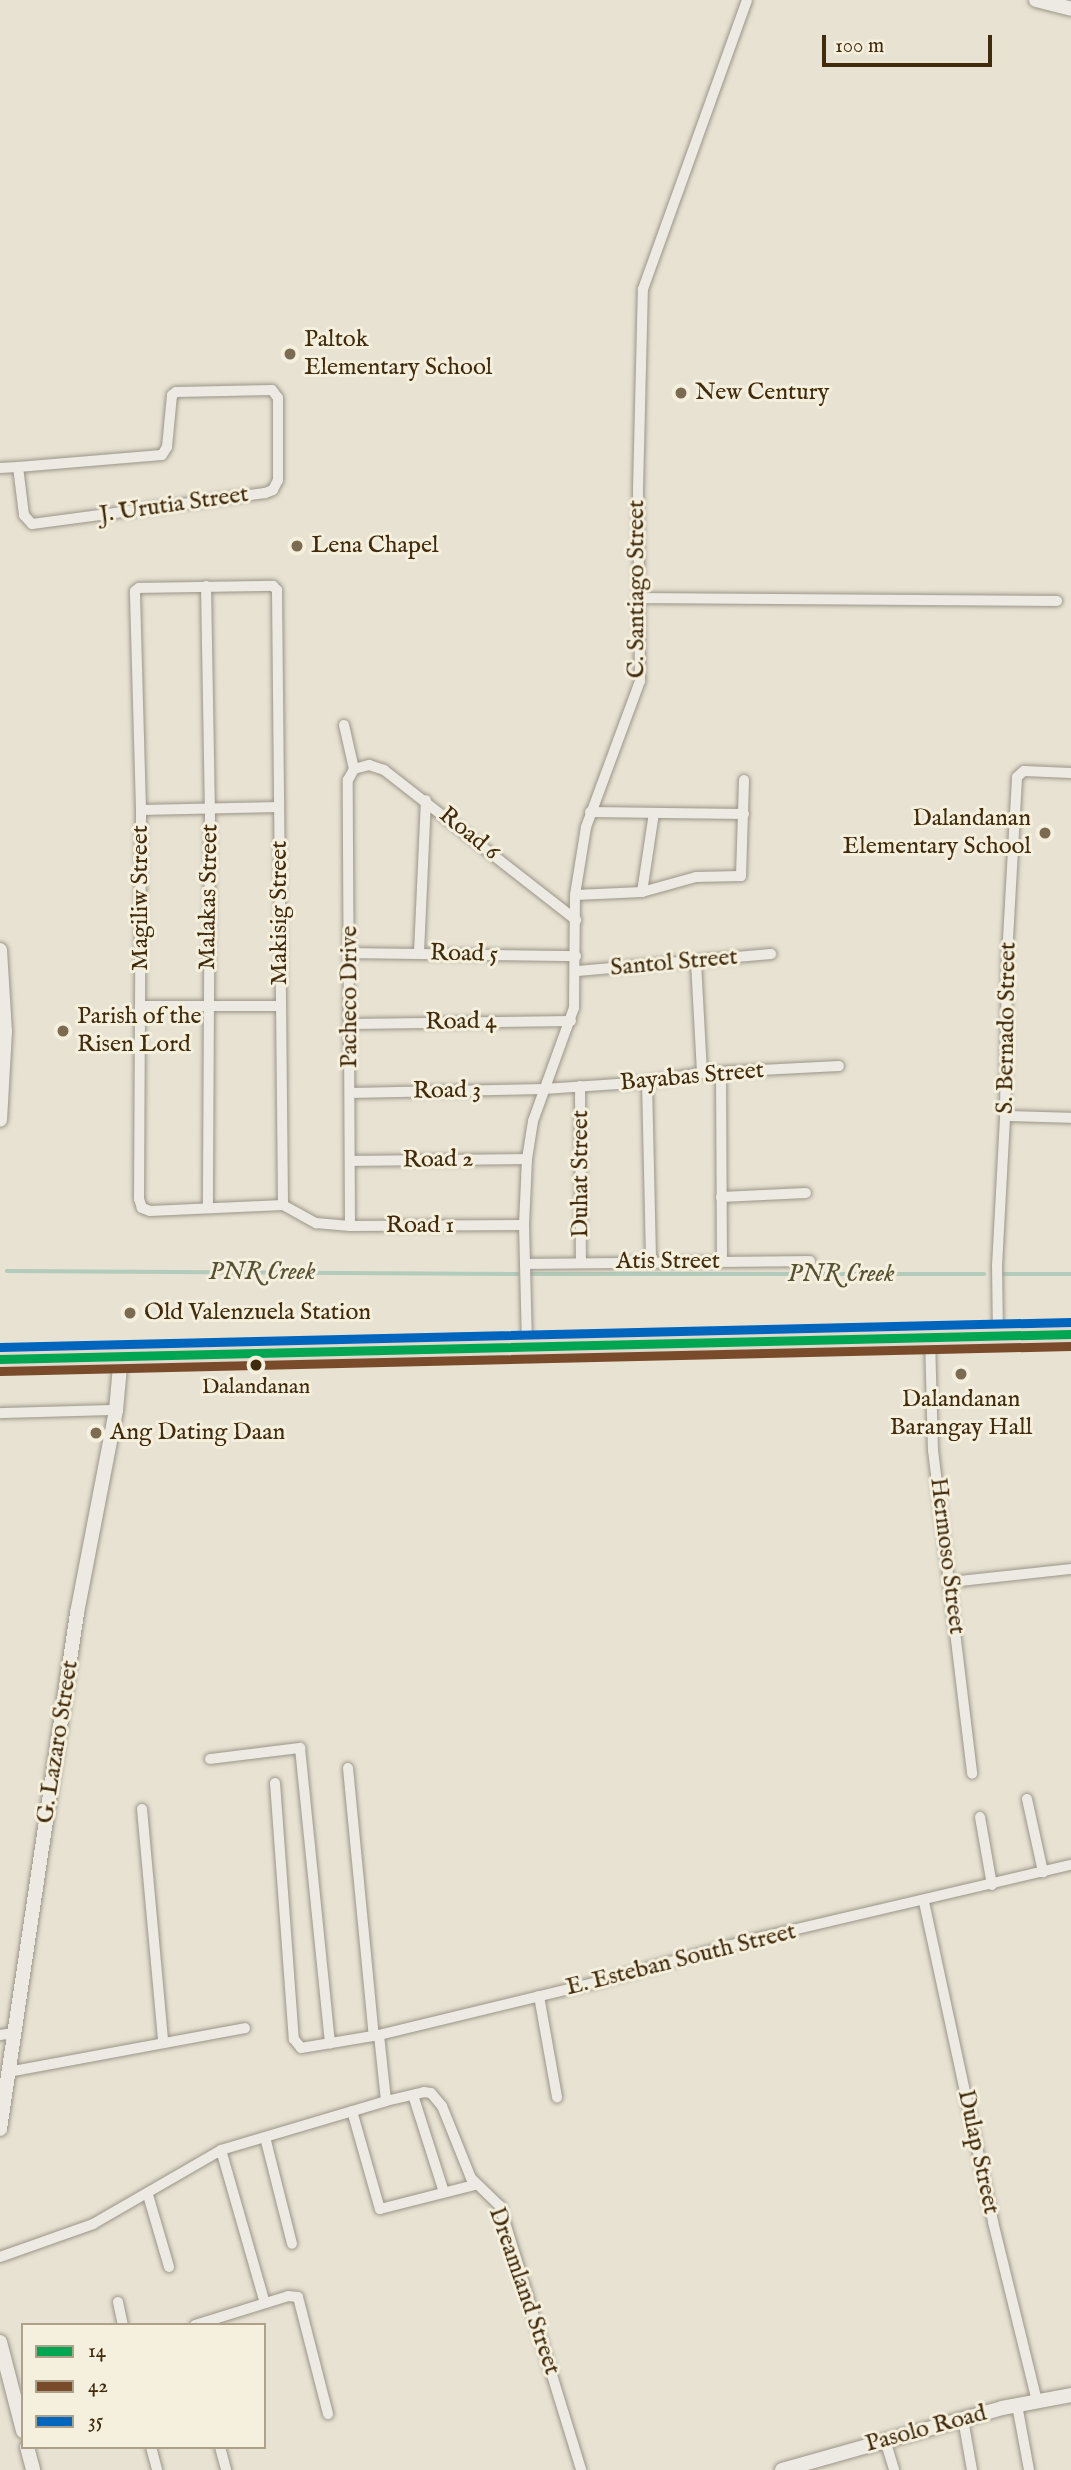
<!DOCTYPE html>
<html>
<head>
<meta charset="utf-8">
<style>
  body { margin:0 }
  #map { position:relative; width:1071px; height:2470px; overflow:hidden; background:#e7e2d2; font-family:"IM FELL English",serif }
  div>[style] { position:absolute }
  .stream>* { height:3.5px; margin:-1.75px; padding:0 1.75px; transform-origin:1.75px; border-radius:1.75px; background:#b2cbba }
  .roads { filter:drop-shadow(0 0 2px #9b9588) drop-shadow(0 0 2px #9b9588) }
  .street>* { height:10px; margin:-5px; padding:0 5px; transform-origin:5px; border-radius:5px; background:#eceae2 }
  .secondary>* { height:14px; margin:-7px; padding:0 7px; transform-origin:7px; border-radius:7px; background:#eceae2 }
  .highway>* { height:19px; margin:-9.5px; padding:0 9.5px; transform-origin:9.5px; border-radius:9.5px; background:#dfdacd }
  .bus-1>* { height:9px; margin:-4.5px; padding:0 4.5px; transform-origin:4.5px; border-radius:4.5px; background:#00a651 }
  .bus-2>* { height:9px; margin:-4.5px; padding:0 4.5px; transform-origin:4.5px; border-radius:4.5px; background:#7a4b2a }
  .bus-3>* { height:9px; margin:-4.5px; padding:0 4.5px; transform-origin:4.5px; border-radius:4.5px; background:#0065bd }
  .dots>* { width:19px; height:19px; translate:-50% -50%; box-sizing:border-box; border:4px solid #f5efdd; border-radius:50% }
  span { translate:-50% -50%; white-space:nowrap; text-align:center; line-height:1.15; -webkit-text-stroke:6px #f5efdd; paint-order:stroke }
  .bus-label { font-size:22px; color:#402b0c }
  .poi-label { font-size:24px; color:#402b0c }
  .left { translate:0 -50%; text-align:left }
  .right { translate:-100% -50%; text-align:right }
  .street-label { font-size:24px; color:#402b0c }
  .water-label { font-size:26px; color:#575035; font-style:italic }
  .legend { position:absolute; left:21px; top:2323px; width:245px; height:126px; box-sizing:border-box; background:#f5efdd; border:2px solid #ada189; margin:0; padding:9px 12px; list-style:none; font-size:21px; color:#402b0c }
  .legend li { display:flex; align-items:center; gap:14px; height:35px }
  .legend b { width:35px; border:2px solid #ada189 }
  .scale { position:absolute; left:822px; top:35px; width:170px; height:32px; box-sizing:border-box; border:4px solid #402b0c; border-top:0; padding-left:9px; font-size:21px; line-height:24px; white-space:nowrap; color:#402b0c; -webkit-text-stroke:5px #f5efdd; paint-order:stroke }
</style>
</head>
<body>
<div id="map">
  <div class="stream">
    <div style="left:7px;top:1271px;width:510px;rotate:0.34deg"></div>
    <div style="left:531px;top:1274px;width:453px"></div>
    <div style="left:1004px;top:1274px;width:67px"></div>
  </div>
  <div class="roads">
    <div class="street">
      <div style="left:0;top:468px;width:18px;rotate:-3deg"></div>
      <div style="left:18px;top:467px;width:144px;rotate:-4.8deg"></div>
      <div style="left:162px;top:455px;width:9px;rotate:-58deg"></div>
      <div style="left:167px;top:447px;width:52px;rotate:-84.5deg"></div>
      <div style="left:172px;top:395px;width:5px;rotate:-37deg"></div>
      <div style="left:176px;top:392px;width:96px;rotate:-1.2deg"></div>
      <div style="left:272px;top:390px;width:10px;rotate:53deg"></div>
      <div style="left:278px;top:398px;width:82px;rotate:90deg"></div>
      <div style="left:278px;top:480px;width:11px;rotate:117deg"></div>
      <div style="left:273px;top:490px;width:9px;rotate:159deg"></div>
      <div style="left:265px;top:493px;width:235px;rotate:172.4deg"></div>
      <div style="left:32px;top:524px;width:12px;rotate:-132deg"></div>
      <div style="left:24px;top:515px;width:48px;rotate:-97.1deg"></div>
      <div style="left:206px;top:586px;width:221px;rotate:89deg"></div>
      <div style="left:210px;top:807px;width:400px;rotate:90.3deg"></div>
      <div style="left:273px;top:586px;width:6px;rotate:45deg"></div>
      <div style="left:277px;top:590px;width:615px;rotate:89.44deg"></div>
      <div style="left:283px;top:1205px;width:133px;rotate:177.4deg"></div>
      <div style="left:150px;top:1211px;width:9px;rotate:-159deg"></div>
      <div style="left:142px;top:1208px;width:9px;rotate:-108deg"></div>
      <div style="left:139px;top:1199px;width:389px;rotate:-89.7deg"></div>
      <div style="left:141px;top:810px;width:219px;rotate:-91.6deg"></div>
      <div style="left:135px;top:591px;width:5px;rotate:-37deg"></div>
      <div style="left:139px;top:588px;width:134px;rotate:-0.9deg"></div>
      <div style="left:638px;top:598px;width:419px;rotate:0.4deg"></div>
      <div style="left:344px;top:725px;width:45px;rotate:77.2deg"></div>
      <div style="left:354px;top:769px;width:16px;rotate:-15deg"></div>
      <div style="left:369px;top:765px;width:16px;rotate:18deg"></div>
      <div style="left:384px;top:770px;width:244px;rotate:38deg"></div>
      <div style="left:141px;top:810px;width:138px;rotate:-1.2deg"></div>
      <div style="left:590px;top:812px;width:154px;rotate:0.7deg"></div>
      <div style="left:642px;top:892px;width:80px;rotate:-81.4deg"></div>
      <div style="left:575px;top:895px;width:67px;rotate:-2.6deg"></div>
      <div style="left:642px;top:892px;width:56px;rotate:-15.5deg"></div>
      <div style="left:696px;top:877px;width:45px;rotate:-1.3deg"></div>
      <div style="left:741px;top:876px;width:96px;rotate:-88.2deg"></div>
      <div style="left:351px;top:953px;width:225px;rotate:0.8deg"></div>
      <div style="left:419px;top:953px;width:153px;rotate:-87.4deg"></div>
      <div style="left:696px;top:962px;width:111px;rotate:86.9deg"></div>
      <div style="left:577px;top:971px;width:195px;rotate:-5deg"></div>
      <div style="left:140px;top:1006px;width:140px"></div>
      <div style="left:351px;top:1024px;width:220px;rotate:-0.8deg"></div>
      <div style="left:721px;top:1073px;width:188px;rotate:89.7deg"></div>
      <div style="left:647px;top:1082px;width:181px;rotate:88.7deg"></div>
      <div style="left:580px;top:1086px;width:176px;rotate:89.7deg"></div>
      <div style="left:350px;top:1093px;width:194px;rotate:-1.2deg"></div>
      <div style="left:544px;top:1089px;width:103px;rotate:-3.9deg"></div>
      <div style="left:647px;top:1082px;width:56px;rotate:-9.3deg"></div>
      <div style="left:702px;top:1073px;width:137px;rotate:-2.9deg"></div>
      <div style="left:1005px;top:1116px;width:66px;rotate:1.7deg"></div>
      <div style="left:350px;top:1161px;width:177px;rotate:-0.6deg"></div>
      <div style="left:721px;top:1197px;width:85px;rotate:-2.7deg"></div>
      <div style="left:283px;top:1205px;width:38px;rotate:29deg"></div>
      <div style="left:316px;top:1223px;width:34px;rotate:5deg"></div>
      <div style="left:350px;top:1226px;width:174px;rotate:-0.3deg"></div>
      <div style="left:350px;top:1226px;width:446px;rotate:-90.3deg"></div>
      <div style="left:348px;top:780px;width:13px;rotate:-61deg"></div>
      <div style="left:525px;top:1264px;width:285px;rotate:-0.6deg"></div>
      <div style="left:998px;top:1336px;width:70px;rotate:-90.8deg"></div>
      <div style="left:997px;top:1266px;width:150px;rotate:-86.9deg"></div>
      <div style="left:1005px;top:1116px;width:159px;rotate:-89.3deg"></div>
      <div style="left:1007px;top:957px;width:180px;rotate:-86.8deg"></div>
      <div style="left:1017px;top:777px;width:9px;rotate:-41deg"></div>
      <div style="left:1024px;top:771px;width:47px;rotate:2.4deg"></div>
      <div style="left:930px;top:1337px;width:113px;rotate:88.5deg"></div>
      <div style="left:933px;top:1450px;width:326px;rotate:83.1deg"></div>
      <div style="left:527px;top:1346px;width:121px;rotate:-91.4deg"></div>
      <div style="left:524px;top:1225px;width:66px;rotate:-87.4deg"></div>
      <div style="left:527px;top:1159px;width:38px;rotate:-81deg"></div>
      <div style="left:533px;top:1121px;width:120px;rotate:-70.1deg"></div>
      <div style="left:574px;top:1008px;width:113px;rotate:-89.5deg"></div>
      <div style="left:575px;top:895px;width:69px;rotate:-80.8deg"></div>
      <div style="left:586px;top:827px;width:156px;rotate:-69.7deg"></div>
      <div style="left:640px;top:681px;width:192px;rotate:-90.6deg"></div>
      <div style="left:638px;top:489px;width:200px;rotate:-88.6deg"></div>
      <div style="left:643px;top:289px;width:307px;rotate:-70.2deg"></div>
      <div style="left:0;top:1413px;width:116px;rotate:-1.5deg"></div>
      <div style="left:951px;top:1582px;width:121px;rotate:-6.2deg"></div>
      <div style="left:210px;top:1759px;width:91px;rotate:-7deg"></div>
      <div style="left:300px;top:1748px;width:297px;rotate:84.2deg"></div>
      <div style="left:348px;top:1768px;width:269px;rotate:84.5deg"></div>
      <div style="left:275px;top:1783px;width:257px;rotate:85.8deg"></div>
      <div style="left:294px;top:2039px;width:11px;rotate:52deg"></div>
      <div style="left:301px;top:2048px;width:79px;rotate:-9.5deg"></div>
      <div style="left:379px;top:2035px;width:221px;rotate:-13.6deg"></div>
      <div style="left:594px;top:1983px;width:162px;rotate:-15.4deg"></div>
      <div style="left:750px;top:1940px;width:330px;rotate:-13.2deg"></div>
      <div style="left:1027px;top:1799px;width:75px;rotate:77.6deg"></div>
      <div style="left:142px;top:1809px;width:234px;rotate:84.8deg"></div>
      <div style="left:980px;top:1817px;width:69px;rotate:80deg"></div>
      <div style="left:924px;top:1902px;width:327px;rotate:77.8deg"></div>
      <div style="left:993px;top:2222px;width:184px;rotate:76.2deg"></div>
      <div style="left:539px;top:1996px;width:103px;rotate:79.9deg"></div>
      <div style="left:0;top:2035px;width:14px;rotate:-8deg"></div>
      <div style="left:379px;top:2035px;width:66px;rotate:83.9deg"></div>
      <div style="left:8px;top:2072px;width:241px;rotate:-10.5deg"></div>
      <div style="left:413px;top:2095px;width:102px;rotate:72.3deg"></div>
      <div style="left:352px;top:2111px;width:102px;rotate:74.1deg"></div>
      <div style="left:380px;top:2209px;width:98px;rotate:-14.2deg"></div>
      <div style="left:265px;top:2137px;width:110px;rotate:75.8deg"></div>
      <div style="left:221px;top:2150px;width:159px;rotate:74deg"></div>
      <div style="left:148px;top:2195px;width:75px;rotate:73.7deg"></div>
      <div style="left:0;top:2257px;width:99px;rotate:-19.5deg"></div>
      <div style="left:93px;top:2224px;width:148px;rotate:-30deg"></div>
      <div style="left:221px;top:2150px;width:172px;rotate:-16.5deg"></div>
      <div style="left:386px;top:2101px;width:39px;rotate:-13deg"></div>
      <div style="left:424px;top:2092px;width:7px;rotate:8deg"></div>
      <div style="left:431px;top:2093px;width:17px;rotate:50deg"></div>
      <div style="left:442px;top:2106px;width:78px;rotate:68.1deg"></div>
      <div style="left:471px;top:2178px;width:40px;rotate:44deg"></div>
      <div style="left:500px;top:2206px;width:276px;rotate:72.9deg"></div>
      <div style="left:118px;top:2302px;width:24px;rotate:78deg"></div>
      <div style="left:195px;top:2325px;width:97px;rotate:-17.3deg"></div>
      <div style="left:288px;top:2296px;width:10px;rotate:6deg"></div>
      <div style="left:298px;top:2297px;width:121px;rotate:75.6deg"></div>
      <div style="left:1017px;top:2405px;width:66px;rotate:79.5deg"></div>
      <div style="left:963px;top:2419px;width:52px;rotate:80deg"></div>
      <div style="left:885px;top:2440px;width:31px;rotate:73deg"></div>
      <div style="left:151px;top:2447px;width:24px;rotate:75deg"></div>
      <div style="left:220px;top:2447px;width:24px;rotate:75deg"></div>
    </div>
    <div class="secondary">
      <div style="left:1036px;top:0;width:36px;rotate:14deg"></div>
      <div style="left:0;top:950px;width:81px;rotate:86.5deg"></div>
      <div style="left:5px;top:1031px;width:89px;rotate:93.2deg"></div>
      <div style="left:0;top:2129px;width:522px;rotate:-81.51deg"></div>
      <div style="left:77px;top:1613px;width:207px;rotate:-79.1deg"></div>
      <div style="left:116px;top:1410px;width:54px;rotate:-84.7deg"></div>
      <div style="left:0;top:2342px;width:92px;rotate:75.5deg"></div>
      <div style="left:27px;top:2447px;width:24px;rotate:75deg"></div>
      <div style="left:782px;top:2470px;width:229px;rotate:-15.7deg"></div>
      <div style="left:1002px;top:2408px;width:70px;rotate:-10.7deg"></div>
    </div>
    <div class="highway">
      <div style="left:0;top:1359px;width:1071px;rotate:-1.34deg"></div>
    </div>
  </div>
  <div class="bus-1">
    <div style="left:0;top:1359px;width:1071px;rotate:-1.34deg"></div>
  </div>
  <div class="bus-2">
    <div style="left:0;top:1371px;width:1071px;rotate:-1.34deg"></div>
  </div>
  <div class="bus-3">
    <div style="left:0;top:1347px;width:1071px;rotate:-1.34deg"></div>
  </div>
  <div class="dots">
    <div style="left:290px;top:354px;background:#7a6b51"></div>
    <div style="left:681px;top:393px;background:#7a6b51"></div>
    <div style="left:297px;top:546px;background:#7a6b51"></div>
    <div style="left:1045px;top:833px;background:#7a6b51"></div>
    <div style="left:63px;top:1031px;background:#7a6b51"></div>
    <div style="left:130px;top:1313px;background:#7a6b51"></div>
    <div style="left:256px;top:1365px;background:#402b0c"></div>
    <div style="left:961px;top:1374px;background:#7a6b51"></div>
    <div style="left:96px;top:1433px;background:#7a6b51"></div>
  </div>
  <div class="bus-label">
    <span style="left:256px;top:1388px">Dalandanan</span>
  </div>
  <div class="poi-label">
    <span class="left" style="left:304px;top:354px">Paltok<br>Elementary School</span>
    <span class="left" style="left:695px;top:393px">New Century</span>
    <span class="left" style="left:311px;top:546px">Lena Chapel</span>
    <span class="right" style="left:1031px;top:833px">Dalandanan<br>Elementary School</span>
    <span class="left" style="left:77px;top:1031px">Parish of the<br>Risen Lord</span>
    <span class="left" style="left:144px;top:1313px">Old Valenzuela Station</span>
    <span style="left:961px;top:1414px">Dalandanan<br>Barangay Hall</span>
    <span class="left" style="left:110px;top:1433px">Ang Dating Daan</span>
  </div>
  <div class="street-label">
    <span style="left:174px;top:505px;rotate:-8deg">J. Urutia Street</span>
    <span style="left:637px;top:589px;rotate:-90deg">C. Santiago Street</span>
    <span style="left:469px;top:834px;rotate:39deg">Road 6</span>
    <span style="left:209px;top:897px;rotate:-89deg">Malakas Street</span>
    <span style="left:141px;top:898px;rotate:-90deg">Magiliw Street</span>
    <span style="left:280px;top:913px;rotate:-90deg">Makisig Street</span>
    <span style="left:464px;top:954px;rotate:1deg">Road 5</span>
    <span style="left:674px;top:963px;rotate:-5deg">Santol Street</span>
    <span style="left:350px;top:997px;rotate:-90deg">Pacheco Drive</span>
    <span style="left:461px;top:1022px;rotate:-1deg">Road 4</span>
    <span style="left:1007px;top:1028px;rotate:-89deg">S. Bernado Street</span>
    <span style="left:692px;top:1077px;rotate:-5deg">Bayabas Street</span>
    <span style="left:447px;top:1091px;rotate:-1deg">Road 3</span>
    <span style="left:438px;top:1160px;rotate:-1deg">Road 2</span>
    <span style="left:581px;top:1174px;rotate:-90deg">Duhat Street</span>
    <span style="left:420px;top:1226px">Road 1</span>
    <span style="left:668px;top:1262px">Atis Street</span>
    <span style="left:947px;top:1556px;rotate:83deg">Hermoso Street</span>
    <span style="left:58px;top:1742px;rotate:-81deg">G. Lazaro Street</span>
    <span style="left:681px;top:1960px;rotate:-14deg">E. Esteban South Street</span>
    <span style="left:978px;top:2152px;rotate:78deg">Dulap Street</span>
    <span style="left:524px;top:2291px;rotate:71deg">Dreamland Street</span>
    <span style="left:926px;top:2429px;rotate:-15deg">Pasolo Road</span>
  </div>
  <div class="water-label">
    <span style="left:262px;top:1272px">PNR Creek</span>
    <span style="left:841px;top:1274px">PNR Creek</span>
  </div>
  <ul class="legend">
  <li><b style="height:9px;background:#00a651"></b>14</li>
  <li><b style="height:9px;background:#7a4b2a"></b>42</li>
  <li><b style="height:9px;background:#0065bd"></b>35</li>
  </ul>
  <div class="scale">100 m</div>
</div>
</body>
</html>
